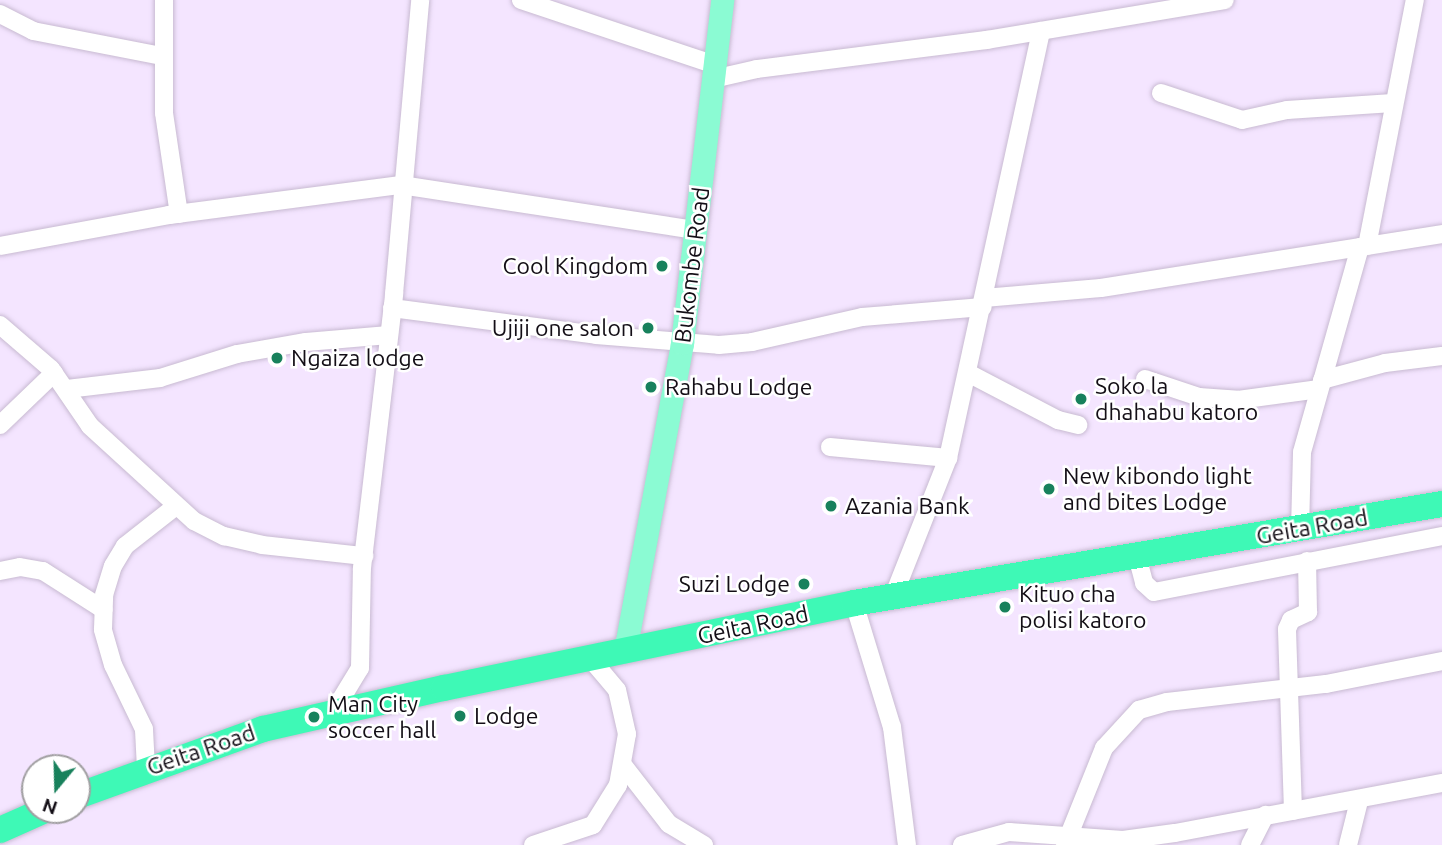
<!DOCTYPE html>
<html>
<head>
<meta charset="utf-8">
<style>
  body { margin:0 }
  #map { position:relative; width:1442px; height:845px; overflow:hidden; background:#f4e5ff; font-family:Ubuntu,sans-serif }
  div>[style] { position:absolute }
  .roads { filter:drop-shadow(0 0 2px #c8bad2) drop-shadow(0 0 2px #c8bad2) }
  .minor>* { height:18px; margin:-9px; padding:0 9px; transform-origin:9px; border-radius:9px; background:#fff }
  .major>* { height:23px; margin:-11.5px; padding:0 11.5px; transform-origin:11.5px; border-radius:11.5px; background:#8bfbd3 }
  .highway>* { height:26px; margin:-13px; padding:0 13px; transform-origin:13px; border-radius:13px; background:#3ef9b6 }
  .dots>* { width:19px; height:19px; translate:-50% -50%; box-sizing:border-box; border:4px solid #fff; border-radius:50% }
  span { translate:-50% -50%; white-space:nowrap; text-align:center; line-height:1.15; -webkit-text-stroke:5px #fff; paint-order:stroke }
  .street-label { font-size:23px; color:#130e16 }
  .poi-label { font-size:23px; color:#130e16 }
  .right { translate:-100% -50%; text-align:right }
  .left { translate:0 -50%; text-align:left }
  .north { position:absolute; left:21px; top:754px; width:70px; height:70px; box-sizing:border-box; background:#fff; border:2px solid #a19fa2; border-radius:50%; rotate:199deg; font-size:19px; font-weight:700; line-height:28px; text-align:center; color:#130e16 }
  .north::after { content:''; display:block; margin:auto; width:24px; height:32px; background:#18815c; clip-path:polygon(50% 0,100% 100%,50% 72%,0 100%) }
</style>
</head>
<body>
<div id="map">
  <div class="roads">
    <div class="minor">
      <div style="left:164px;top:0;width:113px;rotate:90deg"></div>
      <div style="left:164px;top:113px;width:102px;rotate:81.6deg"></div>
      <div style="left:521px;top:0;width:205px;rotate:18.5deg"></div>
      <div style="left:0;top:14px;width:37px;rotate:27deg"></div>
      <div style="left:33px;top:31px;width:131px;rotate:11deg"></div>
      <div style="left:713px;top:79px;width:45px;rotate:-12.8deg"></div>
      <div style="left:757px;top:69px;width:232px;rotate:-7.2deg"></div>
      <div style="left:987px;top:40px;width:241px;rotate:-9.5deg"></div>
      <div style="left:1161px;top:93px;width:85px;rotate:18.4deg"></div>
      <div style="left:1242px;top:120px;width:46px;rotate:-12.5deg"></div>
      <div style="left:1287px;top:110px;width:106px;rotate:-3.8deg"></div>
      <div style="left:0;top:246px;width:172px;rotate:-10.4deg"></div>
      <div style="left:169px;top:215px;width:234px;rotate:-7.4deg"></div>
      <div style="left:401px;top:185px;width:298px;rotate:8.7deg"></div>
      <div style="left:1367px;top:246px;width:251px;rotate:-79deg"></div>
      <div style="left:984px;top:298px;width:117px;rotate:-4.9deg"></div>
      <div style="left:1101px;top:288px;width:345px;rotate:-9deg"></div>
      <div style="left:392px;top:308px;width:206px;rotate:7.5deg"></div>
      <div style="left:596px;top:335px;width:123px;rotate:4.6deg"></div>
      <div style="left:719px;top:345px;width:33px;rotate:-5deg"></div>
      <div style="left:752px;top:342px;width:113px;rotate:-12.8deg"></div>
      <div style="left:862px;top:317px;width:121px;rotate:-4.7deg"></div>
      <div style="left:0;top:325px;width:67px;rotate:40.8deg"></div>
      <div style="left:51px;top:369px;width:69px;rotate:55.6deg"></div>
      <div style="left:90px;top:426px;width:141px;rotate:42.4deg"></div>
      <div style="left:194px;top:521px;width:34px;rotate:27deg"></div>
      <div style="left:224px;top:536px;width:39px;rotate:13deg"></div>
      <div style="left:262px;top:545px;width:103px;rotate:6.2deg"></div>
      <div style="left:968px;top:373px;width:102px;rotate:27.6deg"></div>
      <div style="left:1058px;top:420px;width:21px;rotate:14deg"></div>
      <div style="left:1145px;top:379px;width:57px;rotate:18.4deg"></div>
      <div style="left:1199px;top:397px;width:39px;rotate:4deg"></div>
      <div style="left:1238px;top:400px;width:82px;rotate:-7.7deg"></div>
      <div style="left:1322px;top:380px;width:65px;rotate:-15.1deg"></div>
      <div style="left:1385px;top:363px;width:57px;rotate:-7deg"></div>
      <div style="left:67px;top:389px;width:94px;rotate:-6.7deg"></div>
      <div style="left:160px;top:378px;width:81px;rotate:-17.3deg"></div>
      <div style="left:237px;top:354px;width:70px;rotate:-9.9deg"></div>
      <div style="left:306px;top:342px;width:83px;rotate:-4.8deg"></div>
      <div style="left:0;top:425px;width:75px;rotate:-43.9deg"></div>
      <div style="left:830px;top:447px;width:119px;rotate:5.3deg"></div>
      <div style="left:1300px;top:529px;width:77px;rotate:-88.5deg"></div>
      <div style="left:1302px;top:452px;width:213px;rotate:-74.2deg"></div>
      <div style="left:1137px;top:556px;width:28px;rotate:75deg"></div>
      <div style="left:1144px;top:583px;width:13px;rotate:42deg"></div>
      <div style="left:1154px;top:592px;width:293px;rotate:-11deg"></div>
      <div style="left:0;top:571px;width:20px;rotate:-11deg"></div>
      <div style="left:20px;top:567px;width:23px;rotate:10deg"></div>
      <div style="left:43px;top:571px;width:72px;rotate:32.6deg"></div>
      <div style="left:893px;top:597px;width:149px;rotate:-68.4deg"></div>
      <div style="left:948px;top:458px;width:437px;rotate:-77.7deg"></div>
      <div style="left:854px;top:603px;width:130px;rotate:73deg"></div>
      <div style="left:892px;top:727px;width:119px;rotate:82.8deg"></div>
      <div style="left:332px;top:714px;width:54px;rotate:-58.7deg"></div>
      <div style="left:360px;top:668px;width:100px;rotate:-88.9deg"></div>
      <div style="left:362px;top:568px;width:276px;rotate:-83.3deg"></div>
      <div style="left:394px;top:294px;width:295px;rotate:-84.9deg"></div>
      <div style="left:623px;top:765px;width:75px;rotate:52.1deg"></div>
      <div style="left:669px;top:824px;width:41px;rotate:31deg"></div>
      <div style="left:146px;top:768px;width:39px;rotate:-93deg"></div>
      <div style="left:144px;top:729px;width:71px;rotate:-115.8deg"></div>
      <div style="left:113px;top:665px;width:37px;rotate:-106deg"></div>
      <div style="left:103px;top:629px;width:34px;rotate:-88deg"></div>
      <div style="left:104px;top:595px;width:30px;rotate:-73deg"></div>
      <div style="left:113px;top:566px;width:23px;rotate:-59deg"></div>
      <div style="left:125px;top:546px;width:65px;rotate:-38.1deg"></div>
      <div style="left:1293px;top:811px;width:182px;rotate:-91.9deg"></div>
      <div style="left:1287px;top:629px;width:10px;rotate:-66deg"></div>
      <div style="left:1291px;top:620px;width:19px;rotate:-25deg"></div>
      <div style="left:1308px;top:612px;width:51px;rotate:-91.1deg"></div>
      <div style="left:533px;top:845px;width:63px;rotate:-18.4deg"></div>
      <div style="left:593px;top:825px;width:47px;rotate:-58deg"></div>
      <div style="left:618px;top:785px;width:52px;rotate:-80deg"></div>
      <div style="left:627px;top:734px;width:45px;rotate:-102.8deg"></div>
      <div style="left:617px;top:690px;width:42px;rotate:-130.2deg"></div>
      <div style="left:962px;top:845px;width:49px;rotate:-15.5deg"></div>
      <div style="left:1009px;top:832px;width:114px;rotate:4deg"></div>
      <div style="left:1123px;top:840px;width:52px;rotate:-7.7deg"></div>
      <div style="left:1175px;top:833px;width:272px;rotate:-10.6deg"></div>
      <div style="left:1065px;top:845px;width:105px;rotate:-68.1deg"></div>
      <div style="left:1104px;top:748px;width:52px;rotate:-47.4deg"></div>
      <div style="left:1139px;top:710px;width:29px;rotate:-16deg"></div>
      <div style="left:1167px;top:702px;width:160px;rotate:-6.5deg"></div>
      <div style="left:1326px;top:684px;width:118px;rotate:-11.2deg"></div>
      <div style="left:1250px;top:845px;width:34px;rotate:-63deg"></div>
      <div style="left:1348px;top:845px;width:45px;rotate:-76deg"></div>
    </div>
    <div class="major">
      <div style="left:625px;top:651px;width:313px;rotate:-79.5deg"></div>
      <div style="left:682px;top:343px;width:345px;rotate:-83.3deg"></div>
    </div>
    <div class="highway">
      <div style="left:77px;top:796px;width:198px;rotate:-19.8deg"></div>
      <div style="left:263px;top:729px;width:186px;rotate:-12.8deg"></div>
      <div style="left:444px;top:688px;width:419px;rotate:-11.7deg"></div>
      <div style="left:854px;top:603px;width:596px;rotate:-9.56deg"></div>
      <div style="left:0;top:830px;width:49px;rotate:-24deg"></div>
    </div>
  </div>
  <div class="dots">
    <div style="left:662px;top:266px;background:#18815c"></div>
    <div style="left:648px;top:328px;background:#18815c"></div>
    <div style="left:277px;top:358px;background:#18815c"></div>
    <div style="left:651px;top:387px;background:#18815c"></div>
    <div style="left:1081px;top:399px;background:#18815c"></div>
    <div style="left:1049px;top:489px;background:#18815c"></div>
    <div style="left:831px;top:506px;background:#18815c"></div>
    <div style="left:804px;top:584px;background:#18815c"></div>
    <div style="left:1005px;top:607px;background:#18815c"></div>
    <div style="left:460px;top:716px;background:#18815c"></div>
    <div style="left:314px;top:717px;background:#18815c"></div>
  </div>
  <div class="street-label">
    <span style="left:692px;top:265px;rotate:-83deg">Bukombe Road</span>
    <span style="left:1312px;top:527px;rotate:-10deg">Geita Road</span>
    <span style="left:753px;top:625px;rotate:-12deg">Geita Road</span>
    <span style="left:201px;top:750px;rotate:-19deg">Geita Road</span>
  </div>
  <div class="poi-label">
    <span class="right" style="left:648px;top:266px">Cool Kingdom</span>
    <span class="right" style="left:634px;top:328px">Ujiji one salon</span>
    <span class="left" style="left:291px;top:358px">Ngaiza lodge</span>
    <span class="left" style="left:1095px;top:399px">Soko la<br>dhahabu katoro</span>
    <span class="left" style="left:665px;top:387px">Rahabu Lodge</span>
    <span class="left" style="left:1063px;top:489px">New kibondo light<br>and bites Lodge</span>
    <span class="left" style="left:845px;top:506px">Azania Bank</span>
    <span class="right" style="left:790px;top:584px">Suzi Lodge</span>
    <span class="left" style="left:1019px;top:607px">Kituo cha<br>polisi katoro</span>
    <span class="left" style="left:328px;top:717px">Man City<br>soccer hall</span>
    <span class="left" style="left:474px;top:716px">Lodge</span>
  </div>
  <div class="north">N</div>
</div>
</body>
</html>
